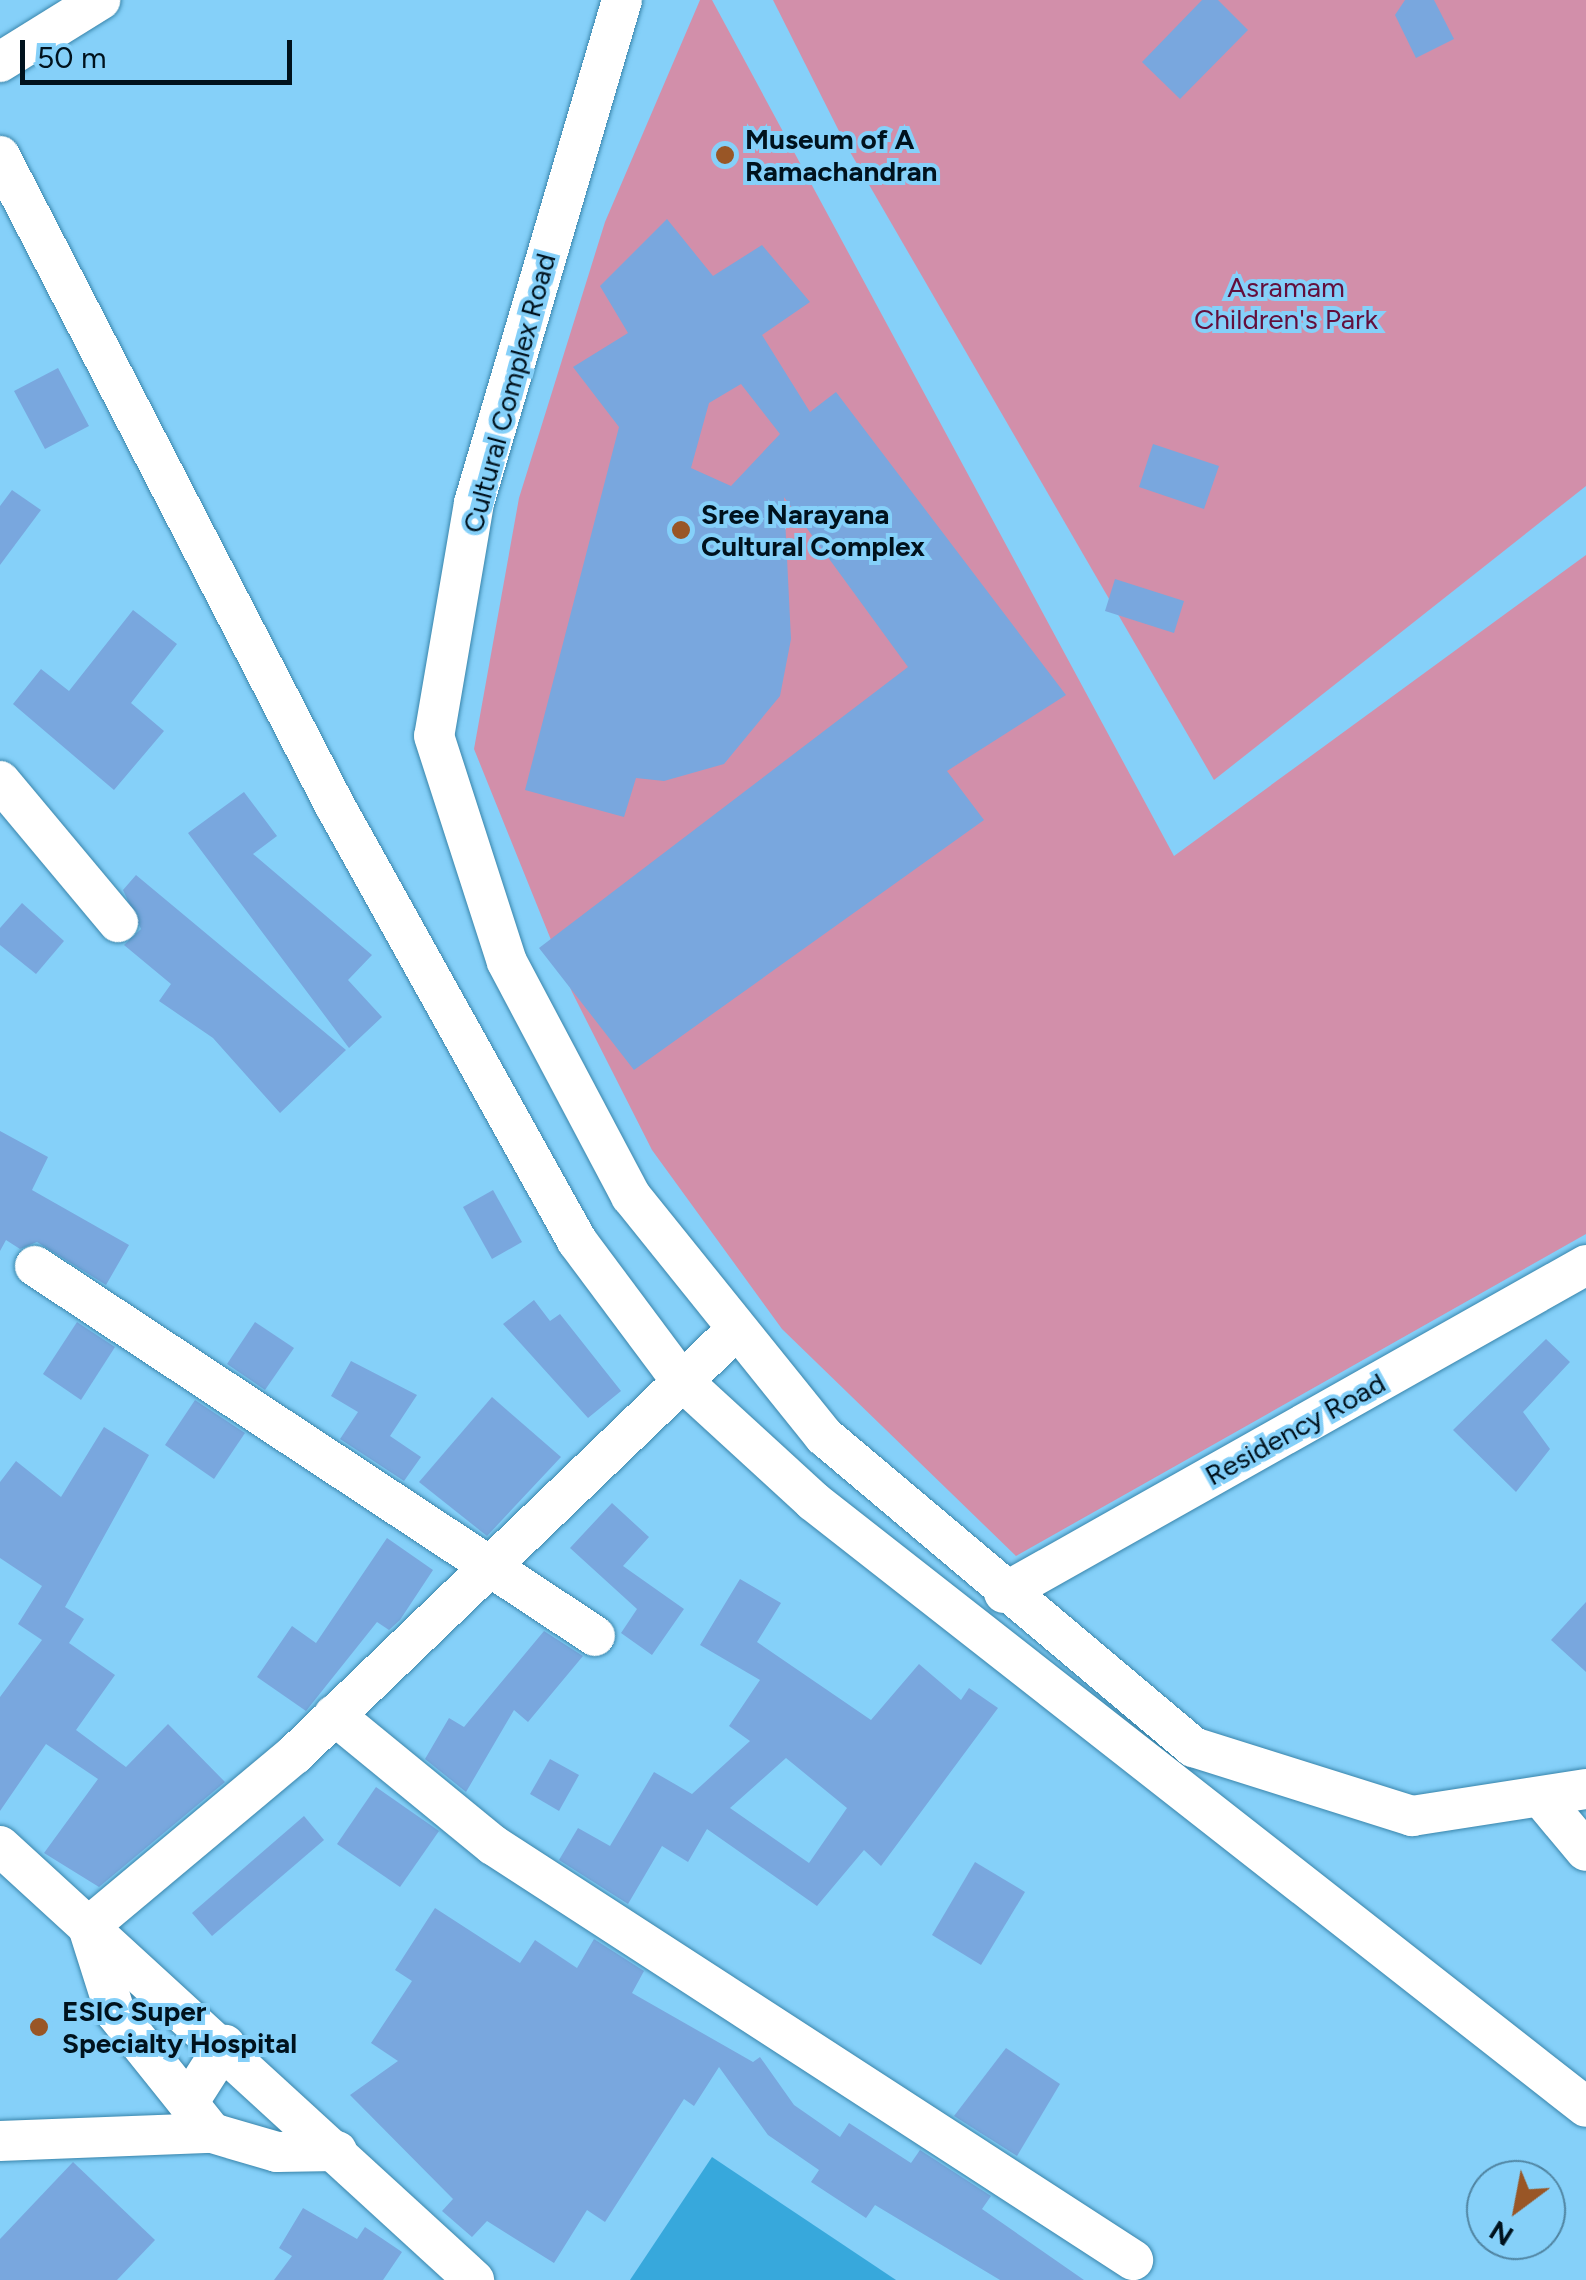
<!DOCTYPE html>
<html>
<head>
<meta charset="utf-8">
<style>
  body { margin:0 }
  #map { position:relative; width:1586px; height:2280px; overflow:hidden; background:#85d0f9; font-family:Figtree,sans-serif }
  div>[style] { position:absolute }
  .green>* { inset:0; background:#d28faa }
  .water>* { inset:0; background:#37a8dc }
  .building>* { inset:0; background:#79a7de }
  .roads { filter:drop-shadow(0 0 2px #3985ab) drop-shadow(0 0 2px #3985ab) }
  .minor>* { height:40px; margin:-20px; padding:0 20px; transform-origin:20px; border-radius:20px; background:#fff }
  .dots>* { width:28px; height:28px; translate:-50% -50%; box-sizing:border-box; border:5px solid #85d0f9; border-radius:50% }
  span { translate:-50% -50%; white-space:nowrap; text-align:center; line-height:1.15; -webkit-text-stroke:8px #85d0f9; paint-order:stroke }
  .poi-label { font-size:28px; color:#00121d; font-weight:700 }
  .left { translate:0 -50%; text-align:left }
  .park-label { font-size:28px; color:#630f3c }
  .street-label { font-size:28px; color:#00121d }
  .north { position:absolute; left:1466px; top:2160px; width:100px; height:100px; box-sizing:border-box; background:#85d0f9; border:2px solid #5084a1; border-radius:50%; rotate:212deg; font-size:28px; font-weight:700; line-height:40px; text-align:center; color:#00121d }
  .north::after { content:''; display:block; margin:auto; width:35px; height:45px; background:#995626; clip-path:polygon(50% 0,100% 100%,50% 72%,0 100%) }
  .scale { position:absolute; left:20px; top:40px; width:272px; height:45px; box-sizing:border-box; border:5px solid #00121d; border-top:0; padding-left:12px; font-size:30px; line-height:35px; white-space:nowrap; color:#00121d; -webkit-text-stroke:8px #85d0f9; paint-order:stroke }
</style>
</head>
<body>
<div id="map">
  <div class="green">
    <div style="clip-path:polygon(700px 0,712px 0,1174px 856px,1586px 555px,1586px 1234px,1016px 1556px,782px 1329px,652px 1150px,572px 992px,474px 749px,519px 498px,605px 222px)"></div>
    <div style="clip-path:polygon(773px 0,1586px 0,1586px 486px,1214px 780px,846px 145px)"></div>
  </div>
  <div class="water">
    <div style="clip-path:polygon(712px 2157px,896px 2280px,630px 2280px)"></div>
  </div>
  <div class="building">
    <div style="clip-path:polygon(1202px 0,1218px 0,1248px 30px,1180px 99px,1142px 62px)"></div>
    <div style="clip-path:polygon(1405px 0,1434px 0,1454px 39px,1416px 58px,1395px 15px)"></div>
    <div style="clip-path:polygon(evenodd,667px 219px,713px 276px,762px 245px,810px 302px,762px 335px,810px 412px,836px 392px,1066px 695px,947px 771px,984px 820px,634px 1070px,539px 948px,908px 667px,784px 497px,791px 639px,780px 696px,724px 764px,664px 781px,636px 778px,624px 817px,525px 790px,619px 427px,573px 367px,628px 333px,600px 286px,667px 219px,741px 384px,780px 434px,731px 486px,691px 468px,709px 403px,741px 384px)"></div>
    <div style="clip-path:polygon(58px 368px,89px 426px,45px 449px,14px 391px)"></div>
    <div style="clip-path:polygon(1153px 444px,1219px 466px,1204px 509px,1139px 487px)"></div>
    <div style="clip-path:polygon(12px 490px,41px 510px,0 565px,0 506px)"></div>
    <div style="clip-path:polygon(1115px 579px,1184px 601px,1174px 633px,1105px 611px)"></div>
    <div style="clip-path:polygon(133px 610px,177px 644px,131px 703px,164px 731px,114px 790px,13px 704px,41px 669px,69px 691px)"></div>
    <div style="clip-path:polygon(244px 792px,277px 836px,253px 854px,372px 955px,348px 980px,382px 1017px,349px 1048px,188px 833px)"></div>
    <div style="clip-path:polygon(136px 875px,346px 1050px,280px 1113px,213px 1038px,159px 1001px,171px 984px,124px 945px,141px 929px,123px 890px)"></div>
    <div style="clip-path:polygon(22px 903px,64px 941px,36px 974px,0 945px,0 928px)"></div>
    <div style="clip-path:polygon(0 1131px,48px 1157px,32px 1190px,129px 1245px,106px 1285px,37px 1242px,20px 1249px,6px 1240px,0 1251px)"></div>
    <div style="clip-path:polygon(493px 1190px,522px 1242px,492px 1259px,463px 1207px)"></div>
    <div style="clip-path:polygon(534px 1300px,550px 1321px,560px 1314px,621px 1391px,588px 1418px,503px 1324px)"></div>
    <div style="clip-path:polygon(77px 1322px,115px 1347px,81px 1400px,43px 1374px)"></div>
    <div style="clip-path:polygon(255px 1322px,294px 1348px,265px 1390px,227px 1364px)"></div>
    <div style="clip-path:polygon(1546px 1339px,1570px 1362px,1523px 1412px,1550px 1449px,1516px 1492px,1453px 1430px)"></div>
    <div style="clip-path:polygon(351px 1361px,417px 1395px,390px 1436px,421px 1457px,404px 1481px,340px 1439px,358px 1412px,331px 1396px)"></div>
    <div style="clip-path:polygon(492px 1397px,561px 1457px,487px 1536px,419px 1482px)"></div>
    <div style="clip-path:polygon(195px 1400px,245px 1433px,214px 1479px,165px 1445px)"></div>
    <div style="clip-path:polygon(104px 1427px,149px 1455px,65px 1607px,84px 1619px,69px 1643px,115px 1675px,76px 1730px,126px 1767px,168px 1724px,225px 1782px,99px 1887px,44px 1853px,98px 1779px,46px 1744px,0 1811px,0 1697px,42px 1640px,18px 1624px,42px 1586px,0 1558px,0 1482px,16px 1461px,61px 1497px)"></div>
    <div style="clip-path:polygon(612px 1503px,649px 1537px,623px 1566px,684px 1609px,652px 1655px,621px 1633px,637px 1609px,570px 1548px)"></div>
    <div style="clip-path:polygon(387px 1538px,433px 1570px,400px 1620px,389px 1630px,377px 1622px,306px 1711px,257px 1677px,292px 1626px,316px 1643px)"></div>
    <div style="clip-path:polygon(evenodd,740px 1579px,781px 1603px,757px 1642px,871px 1720px,919px 1664px,961px 1700px,969px 1688px,998px 1708px,881px 1866px,864px 1850px,817px 1906px,707px 1829px,688px 1862px,662px 1846px,628px 1904px,559px 1860px,578px 1828px,610px 1846px,654px 1772px,692px 1794px,750px 1741px,729px 1726px,760px 1680px,700px 1645px,740px 1579px,786px 1758px,847px 1808px,809px 1863px,730px 1808px,786px 1758px)"></div>
    <div style="clip-path:polygon(1586px 1602px,1586px 1672px,1551px 1640px)"></div>
    <div style="clip-path:polygon(544px 1631px,583px 1656px,528px 1722px,514px 1710px,466px 1792px,425px 1759px,449px 1718px,464px 1727px)"></div>
    <div style="clip-path:polygon(550px 1759px,579px 1775px,559px 1811px,530px 1794px)"></div>
    <div style="clip-path:polygon(376px 1787px,439px 1831px,400px 1887px,337px 1844px)"></div>
    <div style="clip-path:polygon(304px 1816px,324px 1840px,212px 1936px,192px 1913px)"></div>
    <div style="clip-path:polygon(975px 1862px,1025px 1892px,981px 1965px,932px 1935px)"></div>
    <div style="clip-path:polygon(435px 1908px,520px 1963px,535px 1940px,577px 1968px,594px 1939px,644px 1971px,632px 1993px,753px 2062px,760px 2057px,794px 2105px,840px 2137px,849px 2123px,911px 2163px,920px 2150px,991px 2196px,982px 2209px,1084px 2280px,1000px 2280px,875px 2205px,866px 2218px,811px 2182px,819px 2170px,768px 2135px,719px 2067px,694px 2106px,684px 2099px,605px 2222px,587px 2210px,554px 2263px,487px 2221px,472px 2237px,442px 2211px,453px 2199px,350px 2095px,398px 2061px,371px 2043px,412px 1981px,395px 1970px)"></div>
    <div style="clip-path:polygon(1006px 2048px,1060px 2084px,1017px 2156px,954px 2116px)"></div>
    <div style="clip-path:polygon(73px 2162px,155px 2240px,117px 2280px,0 2280px,0 2239px)"></div>
    <div style="clip-path:polygon(303px 2208px,357px 2239px,365px 2227px,402px 2252px,383px 2280px,274px 2280px,292px 2256px,279px 2248px)"></div>
  </div>
  <div class="roads">
    <div class="minor">
      <div style="left:622px;top:0;width:524px;rotate:106.4deg"></div>
      <div style="left:474px;top:503px;width:236px;rotate:99.7deg"></div>
      <div style="left:434px;top:736px;width:237px;rotate:72.1deg"></div>
      <div style="left:507px;top:962px;width:265px;rotate:62.1deg"></div>
      <div style="left:631px;top:1196px;width:308px;rotate:51.2deg"></div>
      <div style="left:824px;top:1436px;width:483px;rotate:40.1deg"></div>
      <div style="left:1193px;top:1747px;width:230px;rotate:17.5deg"></div>
      <div style="left:1412px;top:1816px;width:176px;rotate:-8.8deg"></div>
      <div style="left:0;top:62px;width:118px;rotate:-31.8deg"></div>
      <div style="left:0;top:156px;width:729px;rotate:62.73deg"></div>
      <div style="left:334px;top:804px;width:500px;rotate:60.92deg"></div>
      <div style="left:577px;top:1241px;width:171px;rotate:53.3deg"></div>
      <div style="left:679px;top:1378px;width:182px;rotate:42.5deg"></div>
      <div style="left:813px;top:1501px;width:982px;rotate:38.09deg"></div>
      <div style="left:0;top:781px;width:184px;rotate:50.1deg"></div>
      <div style="left:35px;top:1266px;width:671px;rotate:33.45deg"></div>
      <div style="left:1004px;top:1593px;width:668px;rotate:-29.4deg"></div>
      <div style="left:334px;top:1715px;width:205px;rotate:39.3deg"></div>
      <div style="left:493px;top:1845px;width:763px;rotate:32.96deg"></div>
      <div style="left:1544px;top:1801px;width:65px;rotate:50deg"></div>
      <div style="left:0;top:1846px;width:643px;rotate:42.48deg"></div>
      <div style="left:188px;top:2103px;width:69px;rotate:-57.5deg"></div>
      <div style="left:0;top:2141px;width:212px;rotate:-2.2deg"></div>
      <div style="left:337px;top:2151px;width:60px;rotate:179deg"></div>
      <div style="left:277px;top:2152px;width:68px;rotate:-163.7deg"></div>
      <div style="left:212px;top:2133px;width:155px;rotate:-128.7deg"></div>
      <div style="left:115px;top:2012px;width:89px;rotate:-107.6deg"></div>
      <div style="left:88px;top:1927px;width:270px;rotate:-39.9deg"></div>
      <div style="left:295px;top:1754px;width:613px;rotate:-43.88deg"></div>
    </div>
  </div>
  <div class="dots">
    <div style="left:725px;top:155px;background:#995626"></div>
    <div style="left:681px;top:530px;background:#995626"></div>
    <div style="left:39px;top:2027px;background:#995626"></div>
  </div>
  <div class="poi-label">
    <span class="left" style="left:745px;top:155px">Museum of A<br>Ramachandran</span>
    <span class="left" style="left:701px;top:530px">Sree Narayana<br>Cultural Complex</span>
    <span class="left" style="left:62px;top:2027px">ESIC Super<br>Specialty Hospital</span>
  </div>
  <div class="park-label">
    <span style="left:1286px;top:303px">Asramam<br>Children's Park</span>
  </div>
  <div class="street-label">
    <span style="left:509px;top:393px;rotate:-75deg">Cultural Complex Road</span>
    <span style="left:1295px;top:1429px;rotate:-29deg">Residency Road</span>
  </div>
  <div class="north">N</div>
  <div class="scale">50 m</div>
</div>
</body>
</html>
